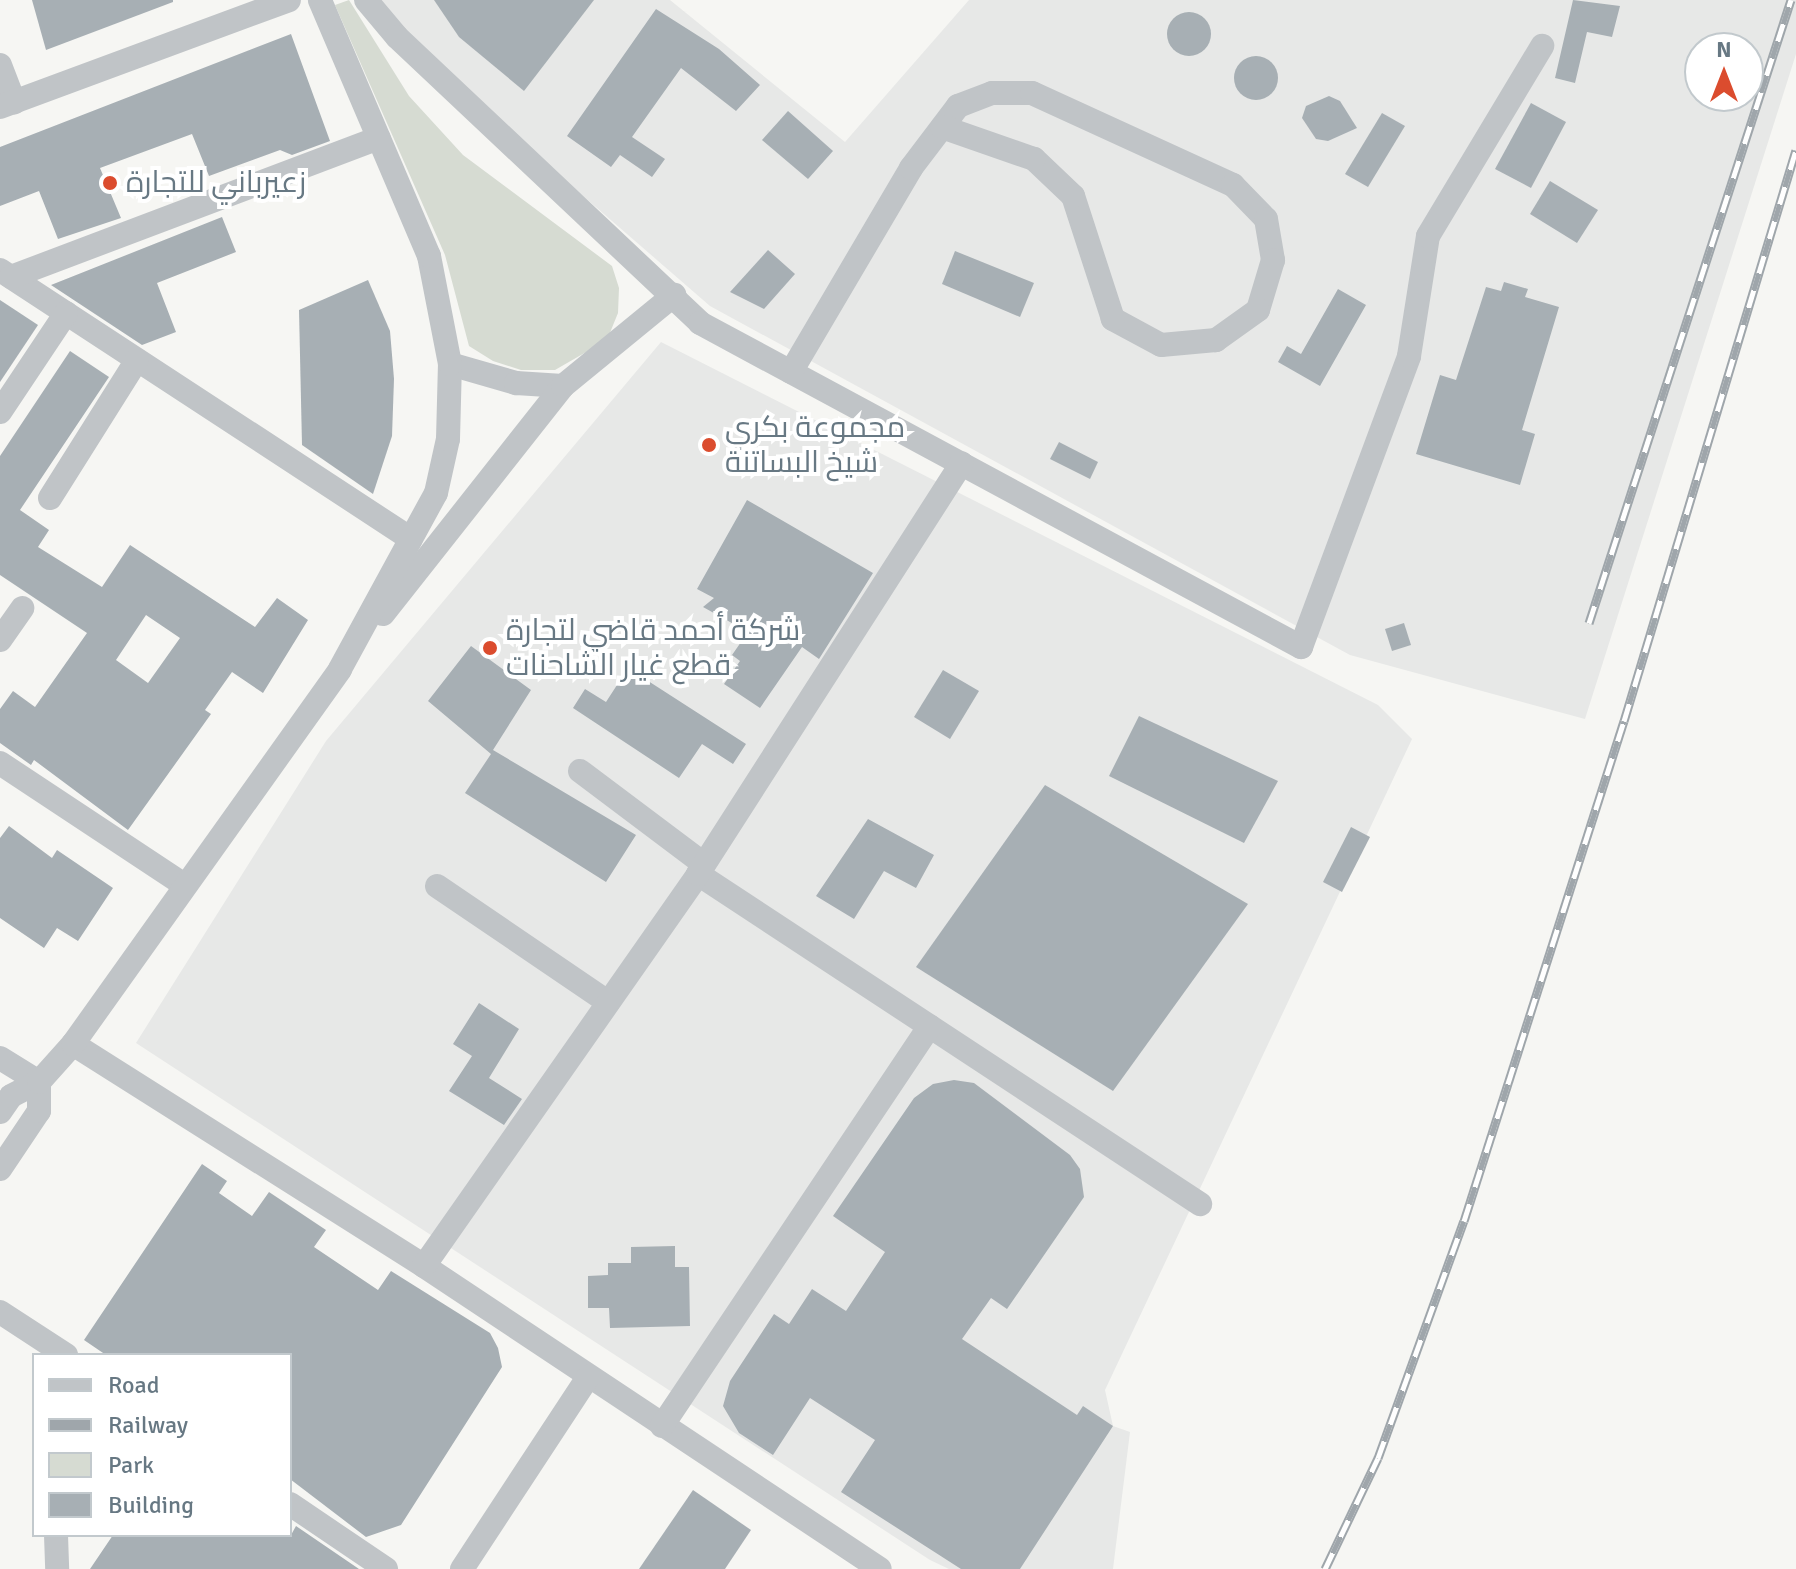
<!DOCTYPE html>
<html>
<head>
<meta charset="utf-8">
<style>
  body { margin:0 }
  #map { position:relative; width:1796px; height:1569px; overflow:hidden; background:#f6f6f3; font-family:Signika,Cairo,sans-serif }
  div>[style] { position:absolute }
  .built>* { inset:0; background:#e7e8e7 }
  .green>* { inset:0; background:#d6dbd2 }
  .building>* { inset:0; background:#a7afb4 }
  .round { border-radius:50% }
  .minor>* { height:24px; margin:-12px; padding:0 12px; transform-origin:12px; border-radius:12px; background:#c0c4c7 }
  .rail>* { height:9px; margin-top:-4.5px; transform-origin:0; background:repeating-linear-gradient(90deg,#fff 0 18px,#9fa6ab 0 36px); box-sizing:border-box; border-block:2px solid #9fa6ab }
  .dots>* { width:22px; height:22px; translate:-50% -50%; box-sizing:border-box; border:4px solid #fff; border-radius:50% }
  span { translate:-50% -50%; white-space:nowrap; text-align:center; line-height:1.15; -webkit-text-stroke:8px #fff; paint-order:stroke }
  .poi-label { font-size:30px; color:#677883 }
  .left { translate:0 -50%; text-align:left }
  .legend { position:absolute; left:32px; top:1353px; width:260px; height:184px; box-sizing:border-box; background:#fff; border:2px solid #c2c9cd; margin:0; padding:10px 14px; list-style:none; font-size:24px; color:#677883 }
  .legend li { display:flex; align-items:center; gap:16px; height:40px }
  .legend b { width:40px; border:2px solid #c2c9cd }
  .north { position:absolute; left:1684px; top:32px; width:80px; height:80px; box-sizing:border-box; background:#fff; border:2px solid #c2c9cd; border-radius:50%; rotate:0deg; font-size:22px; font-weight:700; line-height:32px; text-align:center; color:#677883 }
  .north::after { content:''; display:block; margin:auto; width:28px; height:36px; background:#db4c2e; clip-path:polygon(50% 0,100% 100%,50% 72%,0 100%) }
</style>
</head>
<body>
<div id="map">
  <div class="built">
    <div style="clip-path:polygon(evenodd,372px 0,670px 0,845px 142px,969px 0,1796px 0,1796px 54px,1585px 719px,1350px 655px,710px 306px,379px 19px,372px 0,1700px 48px,1748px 48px,1748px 96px,1700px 96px,1700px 48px)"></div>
    <div style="clip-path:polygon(661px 342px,1378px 705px,1412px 739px,1105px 1390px,1113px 1426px,1130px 1432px,1113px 1569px,949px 1569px,930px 1560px,136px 1043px,326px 741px)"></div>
  </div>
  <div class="green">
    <div style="clip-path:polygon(349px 0,409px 96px,463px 155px,612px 266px,619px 288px,618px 313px,607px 340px,555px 370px,521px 370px,493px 361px,469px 346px,445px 255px,335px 5px)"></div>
  </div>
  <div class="building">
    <div style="clip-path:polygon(32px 0,173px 0,173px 2px,46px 50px)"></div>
    <div style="clip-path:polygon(434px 0,594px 0,524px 91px,459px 37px)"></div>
    <div style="clip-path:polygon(1573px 0,1620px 6px,1612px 37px,1587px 32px,1575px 83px,1555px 78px)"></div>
    <div style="clip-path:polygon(656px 9px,719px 49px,760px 85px,736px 111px,681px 68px,632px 137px,665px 159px,652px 177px,620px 155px,611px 167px,567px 136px)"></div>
    <div class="round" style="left:1167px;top:12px;width:44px;height:44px"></div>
    <div style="clip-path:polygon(291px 34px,330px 141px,292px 155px,280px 150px,209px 176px,192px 134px,100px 168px,121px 218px,58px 239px,39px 191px,0 206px,0 147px)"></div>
    <div class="round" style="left:1234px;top:56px;width:44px;height:44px"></div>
    <div style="clip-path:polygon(1329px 96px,1340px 101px,1357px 128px,1328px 141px,1316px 139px,1302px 118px,1306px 106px)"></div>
    <div style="clip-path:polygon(1531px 103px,1566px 122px,1531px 188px,1495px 169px)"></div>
    <div style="clip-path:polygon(788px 111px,833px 151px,808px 179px,762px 140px)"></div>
    <div style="clip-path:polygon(1382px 113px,1405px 126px,1368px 187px,1345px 174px)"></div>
    <div style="clip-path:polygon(1550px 181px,1598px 210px,1577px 243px,1530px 214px)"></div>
    <div style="clip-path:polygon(222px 217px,236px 252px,157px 283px,176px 332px,142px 345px,51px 285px)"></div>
    <div style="clip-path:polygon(768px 250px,795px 274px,764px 309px,730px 292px)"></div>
    <div style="clip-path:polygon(955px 251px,1034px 283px,1020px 317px,942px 284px)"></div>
    <div style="clip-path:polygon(368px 280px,390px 331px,394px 379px,392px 436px,373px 494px,302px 445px,299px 310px)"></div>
    <div style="clip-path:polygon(1504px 282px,1528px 289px,1525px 297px,1559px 307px,1522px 430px,1535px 434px,1520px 485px,1416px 454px,1440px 375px,1456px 380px,1486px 287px,1501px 291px)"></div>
    <div style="clip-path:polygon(1338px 289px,1366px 305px,1320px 386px,1278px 362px,1287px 346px,1301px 354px)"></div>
    <div style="clip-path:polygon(0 300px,38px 325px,0 382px)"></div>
    <div style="clip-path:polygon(evenodd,70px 351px,109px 377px,20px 510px,49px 530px,38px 547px,102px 587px,130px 545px,255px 627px,277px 598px,308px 620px,263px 693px,232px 672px,205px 710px,211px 714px,128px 830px,34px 760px,31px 765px,0 743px,0 709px,13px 691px,35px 707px,87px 633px,0 575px,0 456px,70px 351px,146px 615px,180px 638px,148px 683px,116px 660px,146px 615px)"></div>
    <div style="clip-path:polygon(1059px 442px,1098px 462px,1090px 479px,1050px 459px)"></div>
    <div style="clip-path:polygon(747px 500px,873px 573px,819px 659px,802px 647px,760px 708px,724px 684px,740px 661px,732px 655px,748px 632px,703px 607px,714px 598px,697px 589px)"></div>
    <div style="clip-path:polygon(1404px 623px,1411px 645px,1392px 651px,1385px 629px)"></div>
    <div style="clip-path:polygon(471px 646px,531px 690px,493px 750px,636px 835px,606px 882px,465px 793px,491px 754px,428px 701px)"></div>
    <div style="clip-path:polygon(628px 668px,746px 744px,733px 764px,702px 744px,679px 778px,573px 708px,585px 689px,606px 702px)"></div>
    <div style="clip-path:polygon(943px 670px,979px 691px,950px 739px,914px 717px)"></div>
    <div style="clip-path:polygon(1139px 716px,1278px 781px,1244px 843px,1109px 776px)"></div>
    <div style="clip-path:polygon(1045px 785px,1248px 904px,1113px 1091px,916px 967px)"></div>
    <div style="clip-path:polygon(868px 819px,934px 855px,916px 888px,884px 871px,854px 919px,816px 896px)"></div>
    <div style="clip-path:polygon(9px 826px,52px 858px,57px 850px,113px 888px,78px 941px,57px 928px,44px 948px,0 918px,0 838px)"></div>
    <div style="clip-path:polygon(1351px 827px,1370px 837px,1342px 892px,1323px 882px)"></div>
    <div style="clip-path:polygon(479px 1003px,519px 1029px,489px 1078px,522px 1099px,504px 1125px,449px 1091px,472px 1056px,453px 1044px)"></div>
    <div style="clip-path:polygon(954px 1080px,974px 1083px,1070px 1155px,1080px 1169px,1084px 1197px,1007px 1309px,991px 1298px,962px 1339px,1077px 1415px,1083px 1406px,1113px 1426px,1020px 1569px,961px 1569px,841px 1492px,875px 1440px,810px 1398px,773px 1455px,739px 1433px,723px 1406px,730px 1381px,774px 1314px,789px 1324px,812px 1289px,846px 1311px,885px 1252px,833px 1216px,914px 1098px,933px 1084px)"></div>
    <div style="clip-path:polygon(202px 1164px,227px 1181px,219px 1193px,252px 1216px,269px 1192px,326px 1230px,314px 1247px,378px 1290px,391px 1271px,490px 1333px,498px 1348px,502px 1367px,401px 1525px,366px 1537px,290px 1479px,290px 1355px,106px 1355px,84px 1340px)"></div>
    <div style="clip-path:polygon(675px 1246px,675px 1267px,689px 1267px,690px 1326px,610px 1328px,609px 1308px,588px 1308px,588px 1276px,608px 1275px,608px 1263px,631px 1263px,631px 1247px)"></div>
    <div style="clip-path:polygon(693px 1490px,751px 1530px,725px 1569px,639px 1569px)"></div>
    <div style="clip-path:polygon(296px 1526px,359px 1569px,90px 1569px,113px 1535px,291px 1535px)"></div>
  </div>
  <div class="minor">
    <div style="left:366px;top:0;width:48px;rotate:50deg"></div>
    <div style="left:397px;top:37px;width:417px;rotate:43.3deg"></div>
    <div style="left:700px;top:323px;width:683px;rotate:28.33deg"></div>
    <div style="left:1301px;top:647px;width:310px;rotate:-69.6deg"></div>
    <div style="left:1409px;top:356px;width:121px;rotate:-81deg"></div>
    <div style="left:1428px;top:236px;width:222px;rotate:-59deg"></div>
    <div style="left:0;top:65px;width:40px;rotate:69deg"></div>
    <div style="left:0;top:107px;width:308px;rotate:-20.3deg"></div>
    <div style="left:0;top:270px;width:491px;rotate:33.2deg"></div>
    <div style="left:11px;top:277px;width:393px;rotate:-20.7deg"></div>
    <div style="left:450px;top:364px;width:69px;rotate:16.1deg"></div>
    <div style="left:516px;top:383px;width:47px;rotate:3.7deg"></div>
    <div style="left:791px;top:372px;width:237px;rotate:-59.5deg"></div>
    <div style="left:911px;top:168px;width:78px;rotate:-52.8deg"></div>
    <div style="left:958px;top:106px;width:36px;rotate:-21deg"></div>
    <div style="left:992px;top:93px;width:40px"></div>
    <div style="left:1032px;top:93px;width:221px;rotate:24.6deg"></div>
    <div style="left:1233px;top:185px;width:47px;rotate:45.9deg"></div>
    <div style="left:1266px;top:219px;width:42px;rotate:80.3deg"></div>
    <div style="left:1273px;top:260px;width:52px;rotate:106.7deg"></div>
    <div style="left:1258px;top:310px;width:52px;rotate:144.5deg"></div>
    <div style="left:1216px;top:340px;width:55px;rotate:174.8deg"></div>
    <div style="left:1161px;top:345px;width:55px;rotate:-151.6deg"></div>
    <div style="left:1113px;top:319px;width:129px;rotate:-108deg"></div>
    <div style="left:1073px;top:196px;width:54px;rotate:-136.5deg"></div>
    <div style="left:1034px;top:159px;width:97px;rotate:-160.8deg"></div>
    <div style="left:0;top:412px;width:119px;rotate:-56.3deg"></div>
    <div style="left:50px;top:498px;width:163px;rotate:-57.8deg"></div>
    <div style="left:383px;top:614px;width:290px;rotate:-51.7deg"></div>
    <div style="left:563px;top:386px;width:144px;rotate:-39.3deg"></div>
    <div style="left:0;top:640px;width:39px;rotate:-55deg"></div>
    <div style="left:0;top:763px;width:221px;rotate:33.5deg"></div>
    <div style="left:580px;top:771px;width:155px;rotate:36.9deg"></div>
    <div style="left:698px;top:874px;width:601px;rotate:33.32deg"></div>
    <div style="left:437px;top:886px;width:207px;rotate:34.2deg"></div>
    <div style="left:73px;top:1044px;width:415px;rotate:32.3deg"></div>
    <div style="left:424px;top:1266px;width:547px;rotate:33.6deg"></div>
    <div style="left:0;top:1058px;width:46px;rotate:31.6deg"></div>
    <div style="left:0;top:1112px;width:19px;rotate:-55deg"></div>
    <div style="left:11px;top:1096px;width:31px;rotate:-27deg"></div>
    <div style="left:0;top:1169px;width:70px;rotate:-56.1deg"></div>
    <div style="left:39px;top:1111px;width:29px;rotate:-90deg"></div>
    <div style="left:39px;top:1082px;width:51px;rotate:-48.2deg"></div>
    <div style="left:73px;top:1044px;width:460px;rotate:-54.5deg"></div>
    <div style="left:340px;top:669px;width:200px;rotate:-61.4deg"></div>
    <div style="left:436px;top:493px;width:55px;rotate:-77.5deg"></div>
    <div style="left:448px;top:439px;width:75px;rotate:-88.5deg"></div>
    <div style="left:450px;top:364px;width:110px;rotate:-101deg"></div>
    <div style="left:429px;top:256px;width:278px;rotate:-113.1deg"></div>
    <div style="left:424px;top:1266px;width:478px;rotate:-55deg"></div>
    <div style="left:698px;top:874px;width:488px;rotate:-57.3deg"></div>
    <div style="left:0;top:1312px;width:79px;rotate:33.1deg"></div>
    <div style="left:662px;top:1426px;width:481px;rotate:-56.2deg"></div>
    <div style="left:290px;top:1504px;width:116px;rotate:34.1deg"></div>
    <div style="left:56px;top:1535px;width:34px;rotate:88deg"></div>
    <div style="left:462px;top:1569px;width:230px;rotate:-56.7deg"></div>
  </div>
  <div class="rail">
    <div style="left:1589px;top:623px;width:655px;rotate:-72.04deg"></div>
    <div style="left:1325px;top:1569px;width:123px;rotate:-64.5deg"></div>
    <div style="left:1378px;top:1458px;width:252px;rotate:-70.1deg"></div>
    <div style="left:1464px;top:1221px;width:525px;rotate:-72.26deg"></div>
    <div style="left:1624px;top:721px;width:596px;rotate:-73.24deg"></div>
  </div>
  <div class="dots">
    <div style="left:110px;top:183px;background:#db4c2e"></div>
    <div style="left:709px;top:445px;background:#db4c2e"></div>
    <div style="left:490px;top:648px;background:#db4c2e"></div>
  </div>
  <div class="poi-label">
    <span class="left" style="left:126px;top:183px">زعيرباني للتجارة</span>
    <span class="left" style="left:725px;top:445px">مجموعة بكري<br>شيخ البساتنة</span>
    <span class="left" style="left:506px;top:648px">شركة أحمد قاضي لتجارة<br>قطع غيار الشاحنات</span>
  </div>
  <ul class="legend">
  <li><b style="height:10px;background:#c0c4c7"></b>Road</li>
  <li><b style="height:10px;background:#9fa6ab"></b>Railway</li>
  <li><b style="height:22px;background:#d6dbd2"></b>Park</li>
  <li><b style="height:22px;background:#a7afb4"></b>Building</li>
  </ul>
  <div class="north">N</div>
</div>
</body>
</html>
